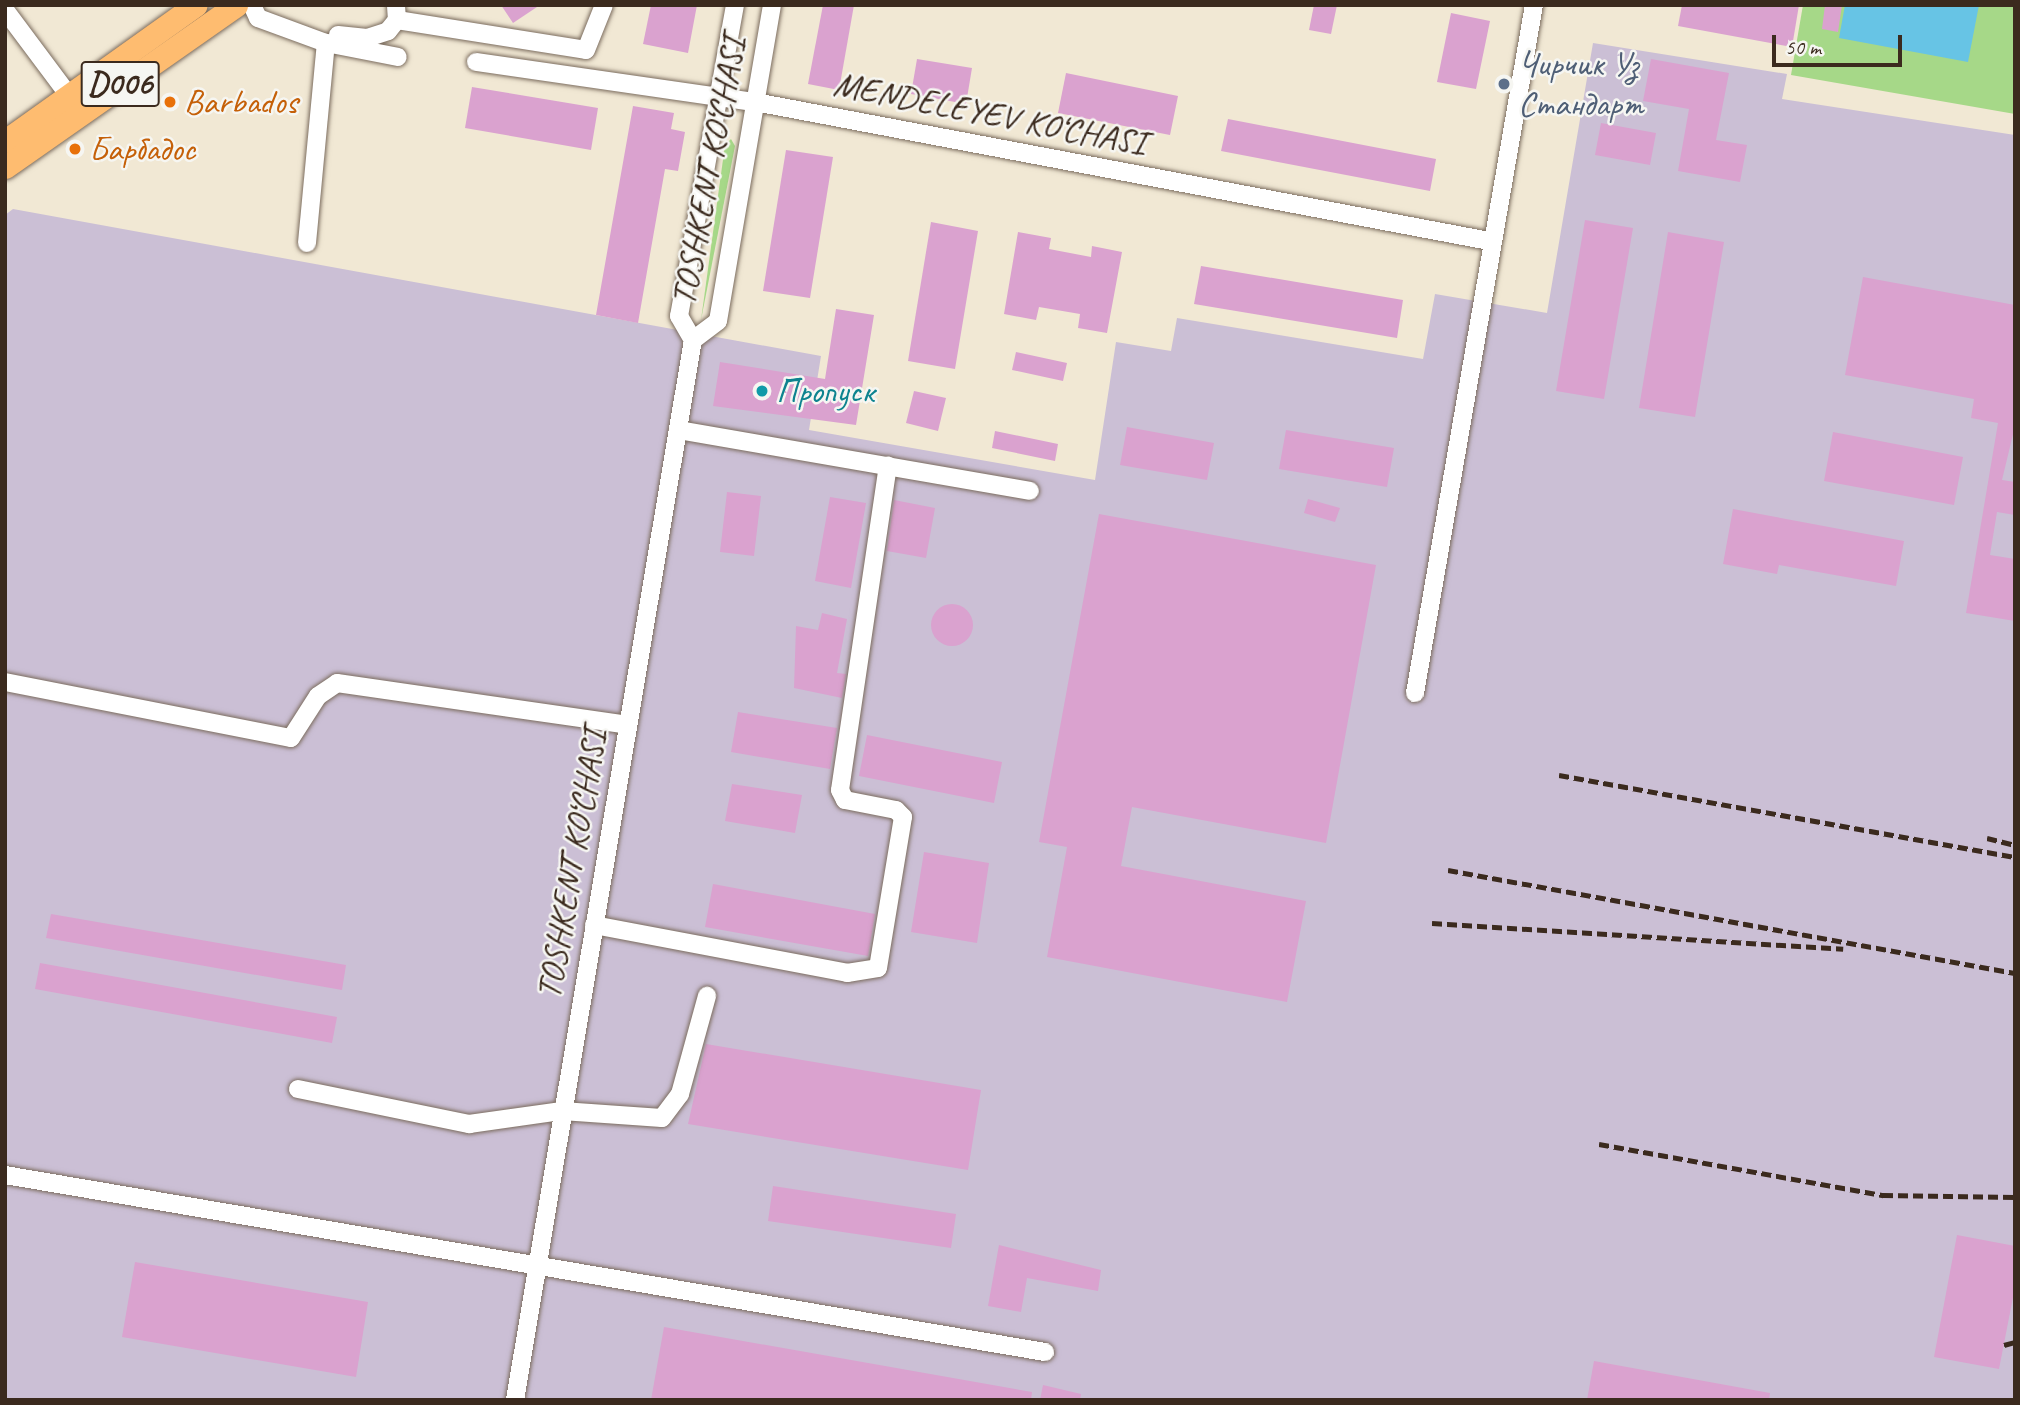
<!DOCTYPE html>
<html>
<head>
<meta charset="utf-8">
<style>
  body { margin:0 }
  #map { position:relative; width:2020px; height:1405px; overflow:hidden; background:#f1e8d4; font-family:Caveat,sans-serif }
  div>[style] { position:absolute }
  .industrial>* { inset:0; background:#cbbfd5 }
  .green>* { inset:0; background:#a6d888 }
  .water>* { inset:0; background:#67c4e5 }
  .building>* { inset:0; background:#daa2cf }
  .round { border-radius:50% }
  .roads { filter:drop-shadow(0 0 2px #7b6c5e) drop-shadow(0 0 2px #7b6c5e) }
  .minor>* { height:18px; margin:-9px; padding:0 9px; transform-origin:9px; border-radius:9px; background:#fff }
  .major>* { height:23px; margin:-11.5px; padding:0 11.5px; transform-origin:11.5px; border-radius:11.5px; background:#febc70 }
  .rail>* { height:5px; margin-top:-2.5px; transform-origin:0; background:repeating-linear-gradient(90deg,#3b2a1e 0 10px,transparent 0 15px) }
  .dots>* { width:19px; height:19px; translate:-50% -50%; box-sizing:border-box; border:4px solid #f6f6f2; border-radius:50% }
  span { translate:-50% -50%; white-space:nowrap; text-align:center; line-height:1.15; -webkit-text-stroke:5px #f6f6f2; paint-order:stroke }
  .shield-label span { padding:2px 5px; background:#f6f6f2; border:2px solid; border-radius:5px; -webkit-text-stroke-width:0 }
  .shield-label { font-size:33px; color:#3b2a1e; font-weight:700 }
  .service-label { font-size:35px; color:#4e5e75 }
  .left { translate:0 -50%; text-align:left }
  .food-label { font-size:35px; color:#c56008 }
  .street-label { font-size:35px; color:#3b2a1e }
  .culture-label { font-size:35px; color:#0d838f }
  .frame { position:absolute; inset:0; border:7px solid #3b2a1e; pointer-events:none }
  .scale { position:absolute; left:1772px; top:35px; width:130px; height:32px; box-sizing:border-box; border:4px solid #3b2a1e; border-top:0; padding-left:9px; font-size:21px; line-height:24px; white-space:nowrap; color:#3b2a1e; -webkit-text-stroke:5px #f6f6f2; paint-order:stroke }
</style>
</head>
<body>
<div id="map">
  <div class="industrial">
    <div style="clip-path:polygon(1593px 43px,1787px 74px,1782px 99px,2015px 135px,2015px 1400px,5px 1400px,5px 215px,13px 209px,821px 356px,809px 430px,1095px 480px,1116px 342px,1171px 351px,1177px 318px,1423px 359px,1435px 294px,1547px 313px)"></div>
  </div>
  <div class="green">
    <div style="clip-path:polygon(1803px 5px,2015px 5px,2015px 114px,1791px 75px)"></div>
    <div style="clip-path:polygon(731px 139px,735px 146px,701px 320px,725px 145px)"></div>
  </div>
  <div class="water">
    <div style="clip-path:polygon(1845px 5px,1979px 5px,1968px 62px,1839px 38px)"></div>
  </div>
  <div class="building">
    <div style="clip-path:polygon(501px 5px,540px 5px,513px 23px)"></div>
    <div style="clip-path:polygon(651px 5px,697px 5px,688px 53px,643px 44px)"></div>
    <div style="clip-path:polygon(823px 5px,854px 5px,839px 90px,808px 84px)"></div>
    <div style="clip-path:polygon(1314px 5px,1337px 5px,1331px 34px,1309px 30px)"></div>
    <div style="clip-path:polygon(1682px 5px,1799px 5px,1792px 47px,1678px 26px)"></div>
    <div style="clip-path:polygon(1825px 5px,1842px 5px,1838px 32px,1822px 29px)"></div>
    <div style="clip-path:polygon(1451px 13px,1490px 21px,1476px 89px,1437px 82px)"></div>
    <div style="clip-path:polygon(917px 59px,972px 68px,966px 104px,911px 94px)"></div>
    <div style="clip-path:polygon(1651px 59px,1729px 73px,1716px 140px,1747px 145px,1740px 182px,1678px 171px,1689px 109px,1643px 101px)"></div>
    <div style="clip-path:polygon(1066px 73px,1178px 96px,1170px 135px,1058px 113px)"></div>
    <div style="clip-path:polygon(472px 87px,598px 108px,591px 150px,465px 128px)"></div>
    <div style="clip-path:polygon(633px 106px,674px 113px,671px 129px,685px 132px,678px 171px,665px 169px,638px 323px,596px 315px)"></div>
    <div style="clip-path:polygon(1228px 119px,1436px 159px,1430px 191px,1221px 151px)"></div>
    <div style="clip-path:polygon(1601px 123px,1656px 133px,1650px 165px,1595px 155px)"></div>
    <div style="clip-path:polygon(786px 150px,833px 157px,810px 298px,763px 291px)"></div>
    <div style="clip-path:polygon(1585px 220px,1633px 228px,1604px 399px,1556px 391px)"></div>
    <div style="clip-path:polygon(931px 222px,978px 231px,955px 369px,908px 361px)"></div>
    <div style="clip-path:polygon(1018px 232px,1051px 238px,1049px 249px,1091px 257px,1092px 246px,1122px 252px,1107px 333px,1078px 328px,1080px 314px,1039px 307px,1036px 320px,1004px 314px)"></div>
    <div style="clip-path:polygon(1668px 232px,1724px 242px,1695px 417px,1639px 408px)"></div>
    <div style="clip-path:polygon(1201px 266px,1403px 300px,1397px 338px,1194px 304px)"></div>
    <div style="clip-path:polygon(1863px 277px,2015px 305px,2015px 426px,2002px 480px,2015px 482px,2015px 515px,1997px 512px,1990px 555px,2015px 559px,2015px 621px,1966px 613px,1998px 423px,1971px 418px,1974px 399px,1845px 375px)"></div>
    <div style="clip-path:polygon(836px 309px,874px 315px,856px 425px,713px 406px,720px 362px,825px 379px)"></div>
    <div style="clip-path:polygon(1016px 352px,1067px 363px,1063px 381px,1012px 370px)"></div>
    <div style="clip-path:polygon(914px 391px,946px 398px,938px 431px,906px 423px)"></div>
    <div style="clip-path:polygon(1127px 427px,1214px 443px,1207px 480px,1120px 465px)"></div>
    <div style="clip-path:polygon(1286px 430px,1394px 448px,1387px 487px,1279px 469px)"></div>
    <div style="clip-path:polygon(995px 431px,1058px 444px,1055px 461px,992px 448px)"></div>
    <div style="clip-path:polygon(1833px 432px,1963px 457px,1954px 505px,1824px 481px)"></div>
    <div style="clip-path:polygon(727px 492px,761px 496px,754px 556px,720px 552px)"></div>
    <div style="clip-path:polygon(830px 497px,866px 503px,851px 588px,815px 581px)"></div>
    <div style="clip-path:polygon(1308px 499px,1340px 508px,1335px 522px,1304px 513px)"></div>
    <div style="clip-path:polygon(894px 500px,935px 508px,926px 558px,887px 551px)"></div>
    <div style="clip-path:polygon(1733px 509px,1904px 541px,1896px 586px,1779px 565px,1777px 574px,1723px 564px)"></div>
    <div style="clip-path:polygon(1099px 514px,1376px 565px,1326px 843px,1132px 807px,1121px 866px,1306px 901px,1287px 1002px,1047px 957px,1067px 847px,1039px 842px)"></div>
    <div class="round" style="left:931px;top:604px;width:42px;height:42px"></div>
    <div style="clip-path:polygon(822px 613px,847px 619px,837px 673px,846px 674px,842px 698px,794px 688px,796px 626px,818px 630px)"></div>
    <div style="clip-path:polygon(738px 712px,837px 728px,830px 769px,731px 752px)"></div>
    <div style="clip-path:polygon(867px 735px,1002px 762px,994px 803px,859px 776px)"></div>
    <div style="clip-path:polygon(732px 784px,802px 795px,795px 833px,725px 821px)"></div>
    <div style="clip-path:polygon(924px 852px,989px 863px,977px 943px,911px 932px)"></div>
    <div style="clip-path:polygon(713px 884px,875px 914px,868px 956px,705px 927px)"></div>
    <div style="clip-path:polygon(51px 914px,346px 965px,342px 990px,46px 938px)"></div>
    <div style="clip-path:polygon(40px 963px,337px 1017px,332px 1043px,35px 989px)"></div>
    <div style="clip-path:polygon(706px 1044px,981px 1090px,968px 1170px,688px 1124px)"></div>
    <div style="clip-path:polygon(773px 1186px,956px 1214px,951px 1248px,768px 1221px)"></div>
    <div style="clip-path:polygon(1957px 1235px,2015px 1246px,2015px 1287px,1999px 1369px,1934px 1357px)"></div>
    <div style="clip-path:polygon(999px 1245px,1101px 1270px,1098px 1291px,1027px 1278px,1021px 1312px,988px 1306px)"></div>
    <div style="clip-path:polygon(135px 1262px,368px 1302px,356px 1377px,122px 1337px)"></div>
    <div style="clip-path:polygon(664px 1327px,1032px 1392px,1031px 1400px,651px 1400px)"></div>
    <div style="clip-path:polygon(1594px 1361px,1770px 1393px,1769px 1400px,1587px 1400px)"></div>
    <div style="clip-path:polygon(1043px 1385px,1081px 1394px,1080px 1400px,1040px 1400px)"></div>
  </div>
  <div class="roads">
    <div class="minor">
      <div style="left:252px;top:5px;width:14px;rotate:65deg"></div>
      <div style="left:258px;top:18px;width:72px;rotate:20.2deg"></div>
      <div style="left:326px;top:43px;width:73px;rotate:11deg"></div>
      <div style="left:735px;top:5px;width:316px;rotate:100.2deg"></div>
      <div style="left:679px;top:316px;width:28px;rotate:60deg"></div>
      <div style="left:693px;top:340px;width:31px;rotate:-37deg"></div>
      <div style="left:718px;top:321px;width:321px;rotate:-80.3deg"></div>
      <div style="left:5px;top:10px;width:119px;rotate:53.2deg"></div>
      <div style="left:397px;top:20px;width:191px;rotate:9deg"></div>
      <div style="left:586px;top:50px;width:48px;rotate:-68.2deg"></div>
      <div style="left:338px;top:35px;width:29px;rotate:6deg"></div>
      <div style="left:367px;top:38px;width:22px;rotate:-18deg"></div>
      <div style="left:388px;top:31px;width:14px;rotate:-51deg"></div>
      <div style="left:397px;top:20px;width:15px;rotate:-94deg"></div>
      <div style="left:476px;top:62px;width:282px;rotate:8.2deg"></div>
      <div style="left:755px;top:102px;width:747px;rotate:10.72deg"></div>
      <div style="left:307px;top:243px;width:201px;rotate:-84.6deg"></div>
      <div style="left:678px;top:430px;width:357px;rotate:9.8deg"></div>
      <div style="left:5px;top:682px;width:291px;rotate:11.1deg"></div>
      <div style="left:291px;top:738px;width:50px;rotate:-57.3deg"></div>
      <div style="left:318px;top:696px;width:23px;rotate:-34deg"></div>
      <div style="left:337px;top:683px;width:294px;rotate:8.2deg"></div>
      <div style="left:1415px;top:693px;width:698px;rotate:-80.19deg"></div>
      <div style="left:594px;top:925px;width:258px;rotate:10.7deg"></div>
      <div style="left:847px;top:973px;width:31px;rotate:-9deg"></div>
      <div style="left:878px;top:968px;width:153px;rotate:-80.6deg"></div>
      <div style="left:903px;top:817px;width:10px;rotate:-135deg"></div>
      <div style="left:896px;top:810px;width:52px;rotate:-168.9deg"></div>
      <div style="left:845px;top:800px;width:11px;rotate:-117deg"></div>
      <div style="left:840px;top:790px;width:328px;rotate:-81.6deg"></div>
      <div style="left:298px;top:1089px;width:175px;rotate:11.6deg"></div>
      <div style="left:469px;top:1124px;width:94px;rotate:-8deg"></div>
      <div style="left:562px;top:1111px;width:100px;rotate:4deg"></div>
      <div style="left:662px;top:1118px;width:30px;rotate:-53deg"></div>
      <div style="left:680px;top:1094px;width:102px;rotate:-74.6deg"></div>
      <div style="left:5px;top:1175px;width:1055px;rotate:9.66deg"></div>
      <div style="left:515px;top:1400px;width:1075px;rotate:-80.47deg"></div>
    </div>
    <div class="major">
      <div style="left:5px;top:141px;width:234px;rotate:-35.5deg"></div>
      <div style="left:5px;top:167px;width:282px;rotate:-35deg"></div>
    </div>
  </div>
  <div class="rail">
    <div style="left:1559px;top:775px;width:463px;rotate:10.2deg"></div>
    <div style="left:1987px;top:838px;width:29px;rotate:14deg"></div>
    <div style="left:1448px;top:870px;width:576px;rotate:10.3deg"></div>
    <div style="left:1432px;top:923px;width:412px;rotate:3.6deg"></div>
    <div style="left:1599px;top:1144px;width:289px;rotate:10.2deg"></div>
    <div style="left:1883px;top:1195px;width:132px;rotate:0.9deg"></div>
    <div style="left:2004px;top:1345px;width:11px;rotate:-15deg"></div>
  </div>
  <div class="dots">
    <div style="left:1504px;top:84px;background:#5c6f8a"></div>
    <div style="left:170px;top:102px;background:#e8710a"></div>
    <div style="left:75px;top:149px;background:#e8710a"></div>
    <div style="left:762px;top:391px;background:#0f9aa8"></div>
  </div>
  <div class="shield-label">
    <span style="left:120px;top:84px">D006</span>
  </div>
  <div class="service-label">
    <span class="left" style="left:1518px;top:84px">Чирчик Уз<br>Стандарт</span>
  </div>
  <div class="food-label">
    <span class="left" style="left:184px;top:102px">Barbados</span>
    <span class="left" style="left:89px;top:149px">Барбадос</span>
  </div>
  <div class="street-label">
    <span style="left:990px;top:114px;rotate:11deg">MENDELEYEV KO‘CHASI</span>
    <span style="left:709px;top:171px;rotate:-79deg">TOSHKENT KO‘CHASI</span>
    <span style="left:572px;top:864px;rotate:-80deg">TOSHKENT KO‘CHASI</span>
  </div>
  <div class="culture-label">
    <span class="left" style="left:776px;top:391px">Пропуск</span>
  </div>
  <div class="frame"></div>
  <div class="scale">50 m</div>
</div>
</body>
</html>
